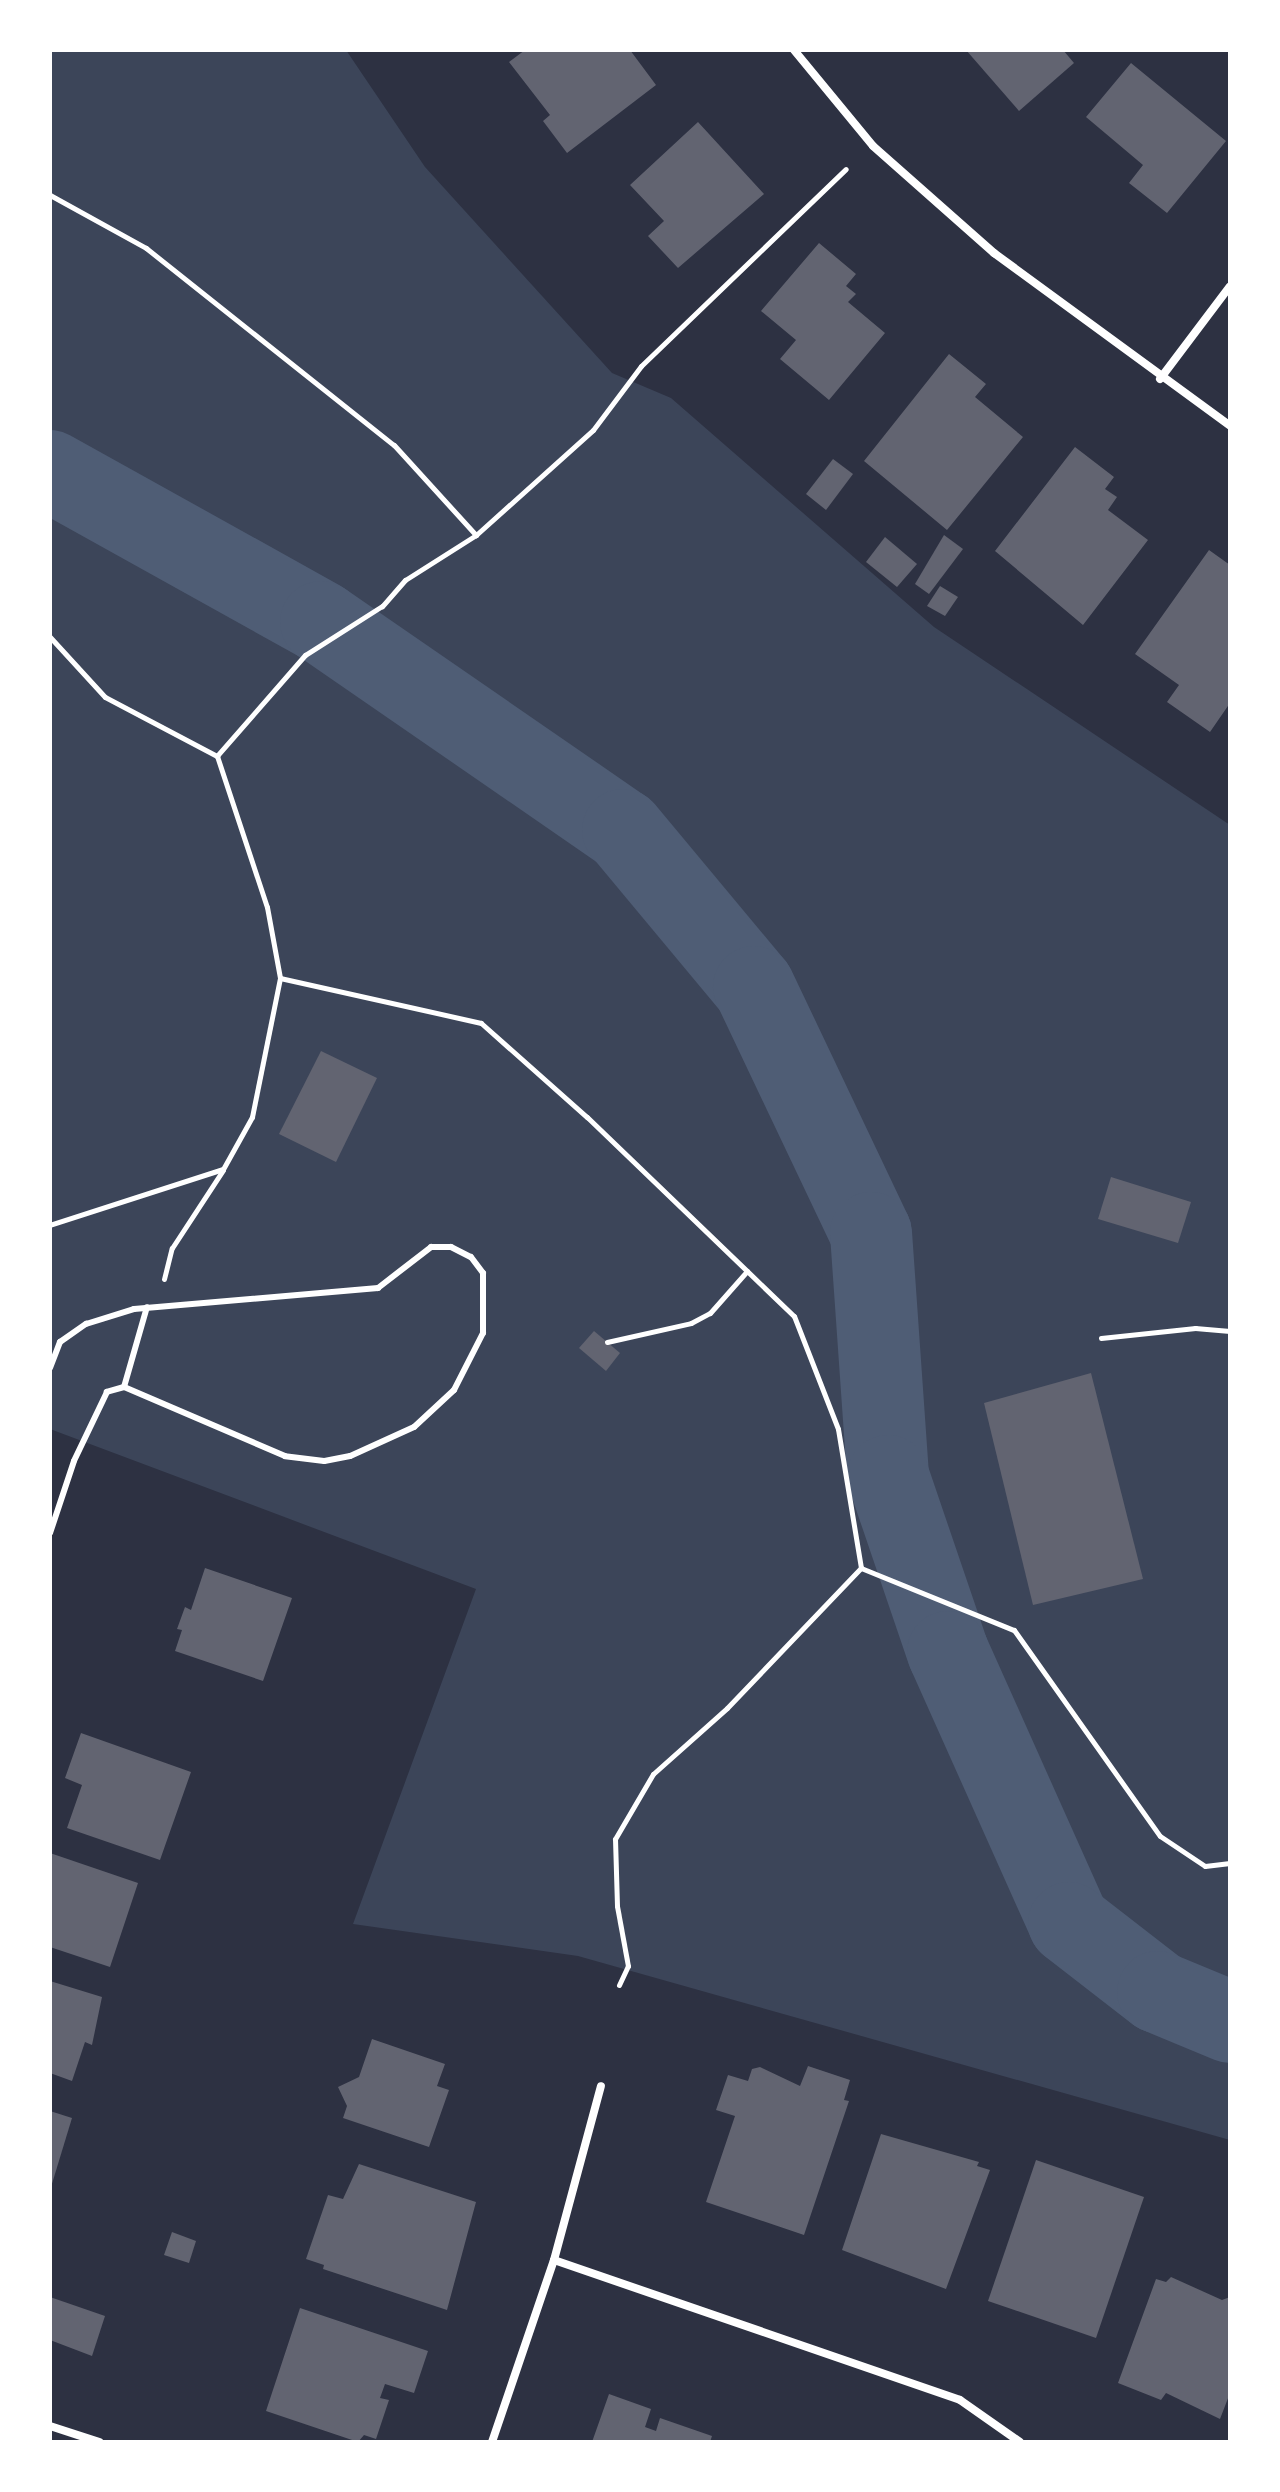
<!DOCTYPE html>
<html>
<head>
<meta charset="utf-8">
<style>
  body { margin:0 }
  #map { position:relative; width:1280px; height:2492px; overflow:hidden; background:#2d3142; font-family:Cabin,sans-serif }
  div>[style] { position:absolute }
  .green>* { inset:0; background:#3c4559 }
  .river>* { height:82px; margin:-41px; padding:0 41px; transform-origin:41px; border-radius:41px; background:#4f5d75 }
  .building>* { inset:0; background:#626471 }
  .path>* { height:5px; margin:-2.5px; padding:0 2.5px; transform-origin:2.5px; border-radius:2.5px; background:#fff }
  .service>* { height:6px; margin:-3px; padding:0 3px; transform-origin:3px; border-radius:3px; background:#fff }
  .minor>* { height:8px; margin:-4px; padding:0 4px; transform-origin:4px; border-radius:4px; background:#fff }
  span { translate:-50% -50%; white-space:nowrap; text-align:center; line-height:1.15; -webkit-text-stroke:6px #fff; paint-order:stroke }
  .frame { position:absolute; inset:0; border:52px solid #fff; pointer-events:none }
</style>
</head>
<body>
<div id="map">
  <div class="green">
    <div style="clip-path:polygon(50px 50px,346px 50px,425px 167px,612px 373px,671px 398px,934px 627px,1230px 825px,1230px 2140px,578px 1956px,353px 1924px,476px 1589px,50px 1429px)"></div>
  </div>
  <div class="river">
    <div style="left:50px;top:471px;width:310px;rotate:29.1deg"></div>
    <div style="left:321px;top:622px;width:367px;rotate:34.6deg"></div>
    <div style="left:623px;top:830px;width:204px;rotate:50.2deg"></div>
    <div style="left:754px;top:987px;width:272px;rotate:64.6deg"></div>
    <div style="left:871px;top:1233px;width:244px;rotate:86deg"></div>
    <div style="left:888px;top:1476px;width:186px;rotate:71.2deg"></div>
    <div style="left:948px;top:1652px;width:297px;rotate:65.9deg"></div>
    <div style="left:1069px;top:1923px;width:113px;rotate:37.8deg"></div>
    <div style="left:1158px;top:1992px;width:78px;rotate:22.6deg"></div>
  </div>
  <div class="building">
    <div style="clip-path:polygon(525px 50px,630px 50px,656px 85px,567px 153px,543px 121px,550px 115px,509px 62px)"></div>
    <div style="clip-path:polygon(966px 50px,1063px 50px,1074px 63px,1019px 111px)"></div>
    <div style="clip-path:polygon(1131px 63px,1226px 141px,1167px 213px,1129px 183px,1143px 165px,1086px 117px)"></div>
    <div style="clip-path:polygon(698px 122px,764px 194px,678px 268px,648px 236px,664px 221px,630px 185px)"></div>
    <div style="clip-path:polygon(819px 243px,856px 274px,846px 286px,856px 294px,848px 302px,885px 333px,829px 400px,780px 359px,796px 340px,761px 311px)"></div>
    <div style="clip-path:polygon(949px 354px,986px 384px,975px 397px,1023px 437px,947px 530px,864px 461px)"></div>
    <div style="clip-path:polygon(1075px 447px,1114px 477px,1105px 489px,1117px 497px,1108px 510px,1148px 540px,1083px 625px,995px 551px)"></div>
    <div style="clip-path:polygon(833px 459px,853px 474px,826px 510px,806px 494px)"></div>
    <div style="clip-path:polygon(944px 535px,963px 549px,929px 594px,915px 584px)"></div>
    <div style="clip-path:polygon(885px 537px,917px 564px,897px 587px,866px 562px)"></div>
    <div style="clip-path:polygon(1209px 550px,1230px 565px,1230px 703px,1210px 732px,1167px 702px,1179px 685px,1135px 654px)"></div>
    <div style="clip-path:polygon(940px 586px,958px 597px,945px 616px,927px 606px)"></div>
    <div style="clip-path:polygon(321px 1051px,377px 1078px,336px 1162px,279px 1134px)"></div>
    <div style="clip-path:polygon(1111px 1177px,1191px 1202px,1178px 1243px,1098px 1219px)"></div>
    <div style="clip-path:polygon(594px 1331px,620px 1353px,606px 1371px,579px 1348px)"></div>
    <div style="clip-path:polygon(1091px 1373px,1143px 1579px,1033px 1605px,984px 1403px)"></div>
    <div style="clip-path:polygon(205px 1568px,292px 1598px,263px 1681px,175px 1651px,182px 1630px,177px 1629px,185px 1607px,191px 1610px)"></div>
    <div style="clip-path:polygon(81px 1733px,191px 1772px,160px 1860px,67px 1828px,82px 1785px,65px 1778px)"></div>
    <div style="clip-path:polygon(50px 1853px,138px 1883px,110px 1967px,50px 1947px)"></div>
    <div style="clip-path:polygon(50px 1981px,102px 1997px,92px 2045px,85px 2042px,72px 2081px,50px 2073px)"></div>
    <div style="clip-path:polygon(372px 2039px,445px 2064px,437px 2086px,449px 2090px,429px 2147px,343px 2118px,347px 2106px,338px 2087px,359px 2077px)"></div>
    <div style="clip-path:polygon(808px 2066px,850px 2080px,844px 2100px,849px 2101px,804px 2235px,706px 2202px,735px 2116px,716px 2110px,728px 2075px,748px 2081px,752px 2069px,760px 2067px,800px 2086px)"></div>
    <div style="clip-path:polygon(50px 2111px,72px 2118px,51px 2187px,50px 2186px)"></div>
    <div style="clip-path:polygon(881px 2134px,979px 2162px,977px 2166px,990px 2170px,946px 2289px,842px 2250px)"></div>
    <div style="clip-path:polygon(1036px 2160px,1144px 2197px,1096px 2338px,988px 2301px)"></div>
    <div style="clip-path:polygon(359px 2164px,476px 2202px,447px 2310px,323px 2269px,324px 2265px,306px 2259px,328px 2195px,343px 2199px)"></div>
    <div style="clip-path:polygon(172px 2232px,196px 2241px,189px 2263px,164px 2255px)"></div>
    <div style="clip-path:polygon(1171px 2277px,1222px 2300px,1230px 2297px,1230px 2393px,1220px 2419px,1166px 2393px,1161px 2400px,1118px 2383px,1156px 2279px,1166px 2282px)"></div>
    <div style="clip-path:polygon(50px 2297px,105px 2316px,92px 2356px,50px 2340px)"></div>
    <div style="clip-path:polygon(300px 2308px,428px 2351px,414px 2393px,385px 2384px,380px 2398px,389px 2400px,376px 2439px,364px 2435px,358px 2442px,266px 2411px)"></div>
    <div style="clip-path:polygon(609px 2394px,651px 2409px,645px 2427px,656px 2431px,660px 2418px,712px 2436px,710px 2442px,592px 2442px)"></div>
  </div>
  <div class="path">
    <div style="left:50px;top:195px;width:110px;rotate:28.9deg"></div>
    <div style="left:146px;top:248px;width:317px;rotate:38.5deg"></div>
    <div style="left:394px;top:445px;width:122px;rotate:47.7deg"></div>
    <div style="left:476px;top:535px;width:84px;rotate:147.6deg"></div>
    <div style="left:405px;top:580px;width:35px;rotate:131deg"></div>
    <div style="left:382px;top:606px;width:91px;rotate:147.5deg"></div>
    <div style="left:305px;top:655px;width:134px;rotate:131.1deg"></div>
    <div style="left:476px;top:535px;width:157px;rotate:-41.9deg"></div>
    <div style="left:593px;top:430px;width:80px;rotate:-53.1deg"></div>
    <div style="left:641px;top:366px;width:284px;rotate:-43.9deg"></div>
    <div style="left:50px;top:637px;width:81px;rotate:47.5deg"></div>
    <div style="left:105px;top:697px;width:127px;rotate:27.8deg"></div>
    <div style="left:217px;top:756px;width:159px;rotate:71.7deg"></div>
    <div style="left:267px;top:907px;width:72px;rotate:79.6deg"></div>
    <div style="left:280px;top:978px;width:142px;rotate:101.4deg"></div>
    <div style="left:252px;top:1117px;width:60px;rotate:119.1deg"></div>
    <div style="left:223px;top:1169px;width:182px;rotate:162.1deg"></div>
    <div style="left:280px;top:978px;width:206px;rotate:12.6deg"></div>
    <div style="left:481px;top:1023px;width:142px;rotate:41.6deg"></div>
    <div style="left:587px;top:1117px;width:287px;rotate:43.9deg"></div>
    <div style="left:794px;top:1316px;width:121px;rotate:68.7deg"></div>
    <div style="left:838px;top:1429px;width:141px;rotate:80.6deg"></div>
    <div style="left:861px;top:1568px;width:165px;rotate:22.1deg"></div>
    <div style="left:1014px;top:1630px;width:252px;rotate:54.7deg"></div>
    <div style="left:1160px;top:1836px;width:54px;rotate:33.7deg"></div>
    <div style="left:1205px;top:1866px;width:25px;rotate:-7deg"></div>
    <div style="left:164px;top:1279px;width:32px;rotate:-76deg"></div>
    <div style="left:172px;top:1248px;width:93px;rotate:-56.8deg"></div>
    <div style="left:1101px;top:1338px;width:95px;rotate:-6.1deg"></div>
    <div style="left:1195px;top:1328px;width:35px;rotate:5deg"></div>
    <div style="left:607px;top:1342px;width:86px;rotate:-12.7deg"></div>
    <div style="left:691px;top:1323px;width:21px;rotate:-28deg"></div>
    <div style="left:710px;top:1313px;width:56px;rotate:-48.6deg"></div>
    <div style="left:619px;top:1985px;width:21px;rotate:-65deg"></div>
    <div style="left:628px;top:1966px;width:61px;rotate:-100.4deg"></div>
    <div style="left:617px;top:1906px;width:67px;rotate:-91.7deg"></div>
    <div style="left:615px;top:1839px;width:75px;rotate:-59.7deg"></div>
    <div style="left:653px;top:1774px;width:99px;rotate:-41.7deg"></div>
    <div style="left:727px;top:1708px;width:194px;rotate:-46.3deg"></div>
  </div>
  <div class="service">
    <div style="left:50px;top:1368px;width:28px;rotate:-69deg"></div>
    <div style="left:60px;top:1342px;width:32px;rotate:-35deg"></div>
    <div style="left:86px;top:1324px;width:50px;rotate:-17.4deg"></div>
    <div style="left:134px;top:1309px;width:245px;rotate:-4.9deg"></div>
    <div style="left:378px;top:1288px;width:67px;rotate:-37.7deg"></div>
    <div style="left:431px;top:1247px;width:20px"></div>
    <div style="left:451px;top:1247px;width:22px;rotate:27deg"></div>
    <div style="left:471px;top:1257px;width:20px;rotate:53deg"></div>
    <div style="left:483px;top:1273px;width:60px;rotate:90deg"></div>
    <div style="left:483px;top:1333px;width:64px;rotate:117deg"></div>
    <div style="left:454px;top:1390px;width:54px;rotate:137.2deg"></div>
    <div style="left:414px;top:1427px;width:70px;rotate:155.6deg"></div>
    <div style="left:350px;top:1456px;width:26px;rotate:169deg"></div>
    <div style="left:324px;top:1461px;width:39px;rotate:-173deg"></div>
    <div style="left:285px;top:1456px;width:175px;rotate:-156.8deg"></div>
    <div style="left:124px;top:1387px;width:18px;rotate:164deg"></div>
    <div style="left:107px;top:1392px;width:76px;rotate:115.6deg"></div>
    <div style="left:74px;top:1461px;width:76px;rotate:108.4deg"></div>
    <div style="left:124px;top:1387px;width:83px;rotate:-74deg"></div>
  </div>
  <div class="minor">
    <div style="left:794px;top:50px;width:124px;rotate:50.5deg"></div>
    <div style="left:873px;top:146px;width:162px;rotate:41.5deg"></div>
    <div style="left:994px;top:253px;width:293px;rotate:36.2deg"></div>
    <div style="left:1160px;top:379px;width:116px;rotate:-53deg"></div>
    <div style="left:554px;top:2260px;width:429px;rotate:19deg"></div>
    <div style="left:960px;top:2400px;width:73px;rotate:35deg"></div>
    <div style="left:50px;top:2426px;width:52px;rotate:18.1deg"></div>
    <div style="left:492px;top:2442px;width:192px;rotate:-71.2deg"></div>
    <div style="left:554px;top:2260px;width:180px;rotate:-74.9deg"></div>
  </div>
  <div class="frame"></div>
</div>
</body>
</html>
